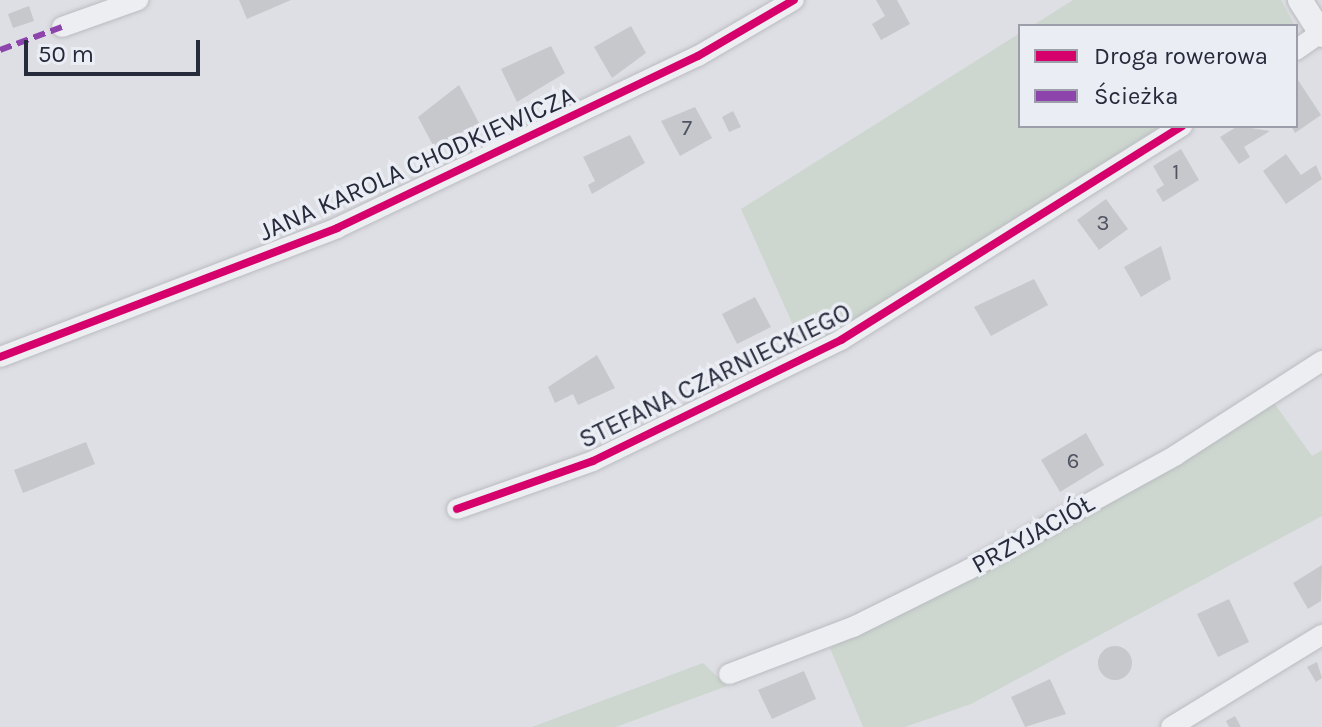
<!DOCTYPE html>
<html>
<head>
<meta charset="utf-8">
<style>
  body { margin:0 }
  #map { position:relative; width:1322px; height:727px; overflow:hidden; background:#dedfe4; font-family:Karla,sans-serif }
  div>[style] { position:absolute }
  .green>* { inset:0; background:#cdd7cf }
  .building>* { inset:0; background:#c6c8cc }
  .round { border-radius:50% }
  .roads { filter:drop-shadow(0 0 2px #babbc0) drop-shadow(0 0 2px #babbc0) }
  .minor>* { height:20px; margin:-10px; padding:0 10px; transform-origin:10px; border-radius:10px; background:#edeef1 }
  .tertiary>* { height:24px; margin:-12px; padding:0 12px; transform-origin:12px; border-radius:12px; background:#edeef1 }
  .quiet>* { height:6px; margin-top:-3px; transform-origin:0; background:repeating-linear-gradient(90deg,#8e44ad 0 12px,transparent 0 18px) }
  .cycleway>* { height:8px; margin:-4px; padding:0 4px; transform-origin:4px; border-radius:4px; background:#d6006c }
  span { translate:-50% -50%; white-space:nowrap; text-align:center; line-height:1.15; -webkit-text-stroke:7px #ebedf4; paint-order:stroke }
  .number-label { font-size:22px; color:#4f5361 }
  .number-label span { -webkit-text-stroke-width:0 }
  .street-label { font-size:26px; color:#262b3c }
  .legend { position:absolute; left:1018px; top:24px; width:280px; height:104px; box-sizing:border-box; background:#ebedf4; border:2px solid #9c9faa; margin:0; padding:10px 14px; list-style:none; font-size:24px; color:#262b3c }
  .legend li { display:flex; align-items:center; gap:16px; height:40px }
  .legend b { width:40px; border:2px solid #9c9faa }
  .scale { position:absolute; left:24px; top:40px; width:176px; height:36px; box-sizing:border-box; border:4px solid #262b3c; border-top:0; padding-left:10px; font-size:24px; line-height:28px; white-space:nowrap; color:#262b3c; -webkit-text-stroke:6px #ebedf4; paint-order:stroke }
</style>
</head>
<body>
<div id="map">
  <div class="green">
    <div style="clip-path:polygon(1073px 0,1281px 0,1295px 26px,1032px 26px)"></div>
    <div style="clip-path:polygon(1020px 33px,1020px 126px,1161px 126px,806px 354px,741px 209px)"></div>
    <div style="clip-path:polygon(1272px 400px,1312px 456px,1322px 450px,1322px 516px,971px 704px,905px 727px,863px 727px,830px 648px,1065px 527px)"></div>
    <div style="clip-path:polygon(703px 663px,727px 686px,616px 727px,532px 727px)"></div>
  </div>
  <div class="building">
    <div style="clip-path:polygon(239px 0,291px 0,247px 19px)"></div>
    <div style="clip-path:polygon(876px 0,897px 0,910px 24px,881px 40px,872px 24px,885px 16px)"></div>
    <div style="clip-path:polygon(29px 6px,34px 21px,13px 28px,8px 14px)"></div>
    <div style="clip-path:polygon(631px 26px,646px 53px,612px 78px,594px 47px)"></div>
    <div style="clip-path:polygon(551px 46px,565px 73px,517px 102px,501px 69px)"></div>
    <div style="clip-path:polygon(1296px 77px,1321px 115px,1295px 133px,1291px 126px)"></div>
    <div style="clip-path:polygon(459px 85px,479px 123px,434px 147px,418px 117px)"></div>
    <div style="clip-path:polygon(695px 107px,712px 138px,680px 156px,661px 121px)"></div>
    <div style="clip-path:polygon(733px 111px,741px 127px,729px 132px,722px 117px)"></div>
    <div style="clip-path:polygon(1238px 126px,1270px 131px,1244px 147px,1250px 157px,1239px 164px,1220px 137px)"></div>
    <div style="clip-path:polygon(630px 135px,645px 163px,592px 194px,588px 185px,595px 181px,583px 157px)"></div>
    <div style="clip-path:polygon(1181px 149px,1199px 180px,1163px 202px,1156px 190px,1164px 185px,1153px 166px)"></div>
    <div style="clip-path:polygon(1286px 154px,1301px 175px,1316px 165px,1322px 179px,1286px 204px,1263px 171px)"></div>
    <div style="clip-path:polygon(1106px 199px,1128px 229px,1099px 250px,1077px 220px)"></div>
    <div style="clip-path:polygon(1161px 246px,1171px 279px,1141px 297px,1124px 267px)"></div>
    <div style="clip-path:polygon(1034px 279px,1048px 305px,991px 336px,974px 307px)"></div>
    <div style="clip-path:polygon(755px 297px,771px 327px,737px 344px,722px 314px)"></div>
    <div style="clip-path:polygon(597px 355px,615px 388px,578px 405px,573px 394px,555px 403px,548px 387px)"></div>
    <div style="clip-path:polygon(1086px 433px,1104px 465px,1060px 492px,1041px 460px)"></div>
    <div style="clip-path:polygon(86px 442px,95px 464px,23px 493px,14px 470px)"></div>
    <div style="clip-path:polygon(1322px 565px,1321px 601px,1308px 609px,1293px 583px)"></div>
    <div style="clip-path:polygon(1229px 599px,1249px 642px,1218px 657px,1197px 614px)"></div>
    <div class="round" style="left:1098px;top:646px;width:34px;height:34px"></div>
    <div style="clip-path:polygon(1317px 662px,1322px 678px,1316px 682px,1307px 667px)"></div>
    <div style="clip-path:polygon(804px 671px,816px 699px,772px 719px,758px 690px)"></div>
    <div style="clip-path:polygon(1050px 679px,1066px 714px,1025px 727px,1011px 697px)"></div>
    <div style="clip-path:polygon(1235px 716px,1241px 727px,1229px 727px,1226px 721px)"></div>
  </div>
  <div class="roads">
    <div class="minor">
      <div style="left:62px;top:27px;width:81px;rotate:-19.6deg"></div>
      <div style="left:1296px;top:50px;width:29px;rotate:-35deg"></div>
      <div style="left:0;top:357px;width:361px;rotate:-20.9deg"></div>
      <div style="left:337px;top:228px;width:400px;rotate:-25.5deg"></div>
      <div style="left:698px;top:56px;width:111px;rotate:-30.3deg"></div>
      <div style="left:457px;top:509px;width:144px;rotate:-19.4deg"></div>
      <div style="left:593px;top:461px;width:276px;rotate:-26deg"></div>
      <div style="left:841px;top:340px;width:403px;rotate:-32.1deg"></div>
      <div style="left:729px;top:674px;width:133px;rotate:-20.8deg"></div>
      <div style="left:853px;top:627px;width:128px;rotate:-26.4deg"></div>
      <div style="left:968px;top:570px;width:238px;rotate:-28.9deg"></div>
      <div style="left:1176px;top:455px;width:174px;rotate:-32.8deg"></div>
      <div style="left:1171px;top:727px;width:177px;rotate:-31.4deg"></div>
    </div>
    <div class="tertiary">
      <div style="left:1300px;top:0;width:41px;rotate:57.8deg"></div>
    </div>
  </div>
  <div class="quiet">
    <div style="left:0;top:50px;width:66px;rotate:-20.4deg"></div>
  </div>
  <div class="cycleway">
    <div style="left:0;top:357px;width:361px;rotate:-20.9deg"></div>
    <div style="left:337px;top:228px;width:400px;rotate:-25.5deg"></div>
    <div style="left:698px;top:56px;width:111px;rotate:-30.3deg"></div>
    <div style="left:457px;top:509px;width:144px;rotate:-19.4deg"></div>
    <div style="left:593px;top:461px;width:276px;rotate:-26deg"></div>
    <div style="left:841px;top:340px;width:403px;rotate:-32.1deg"></div>
  </div>
  <div class="number-label">
    <span style="left:687px;top:129px">7</span>
    <span style="left:1176px;top:173px">1</span>
    <span style="left:1103px;top:224px">3</span>
    <span style="left:1073px;top:462px">6</span>
  </div>
  <div class="street-label">
    <span style="left:417px;top:164px;rotate:-24deg">JANA KAROLA CHODKIEWICZA</span>
    <span style="left:715px;top:376px;rotate:-26deg">STEFANA CZARNIECKIEGO</span>
    <span style="left:1033px;top:534px;rotate:-29deg">PRZYJACIÓŁ</span>
  </div>
  <ul class="legend">
  <li><b style="height:10px;background:#d6006c"></b>Droga rowerowa</li>
  <li><b style="height:10px;background:#8e44ad"></b>Ścieżka</li>
  </ul>
  <div class="scale">50 m</div>
</div>
</body>
</html>
